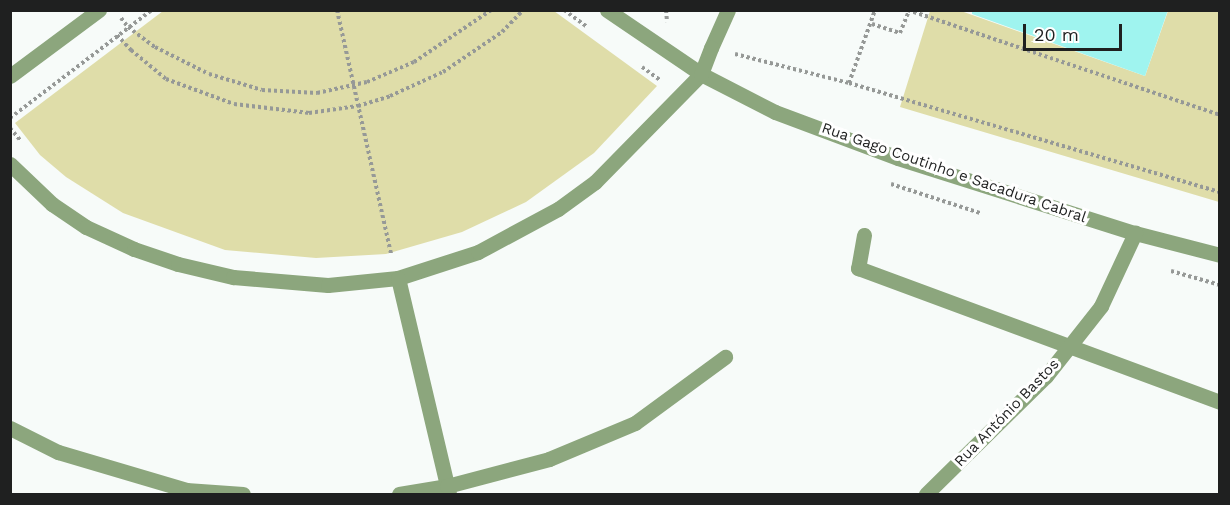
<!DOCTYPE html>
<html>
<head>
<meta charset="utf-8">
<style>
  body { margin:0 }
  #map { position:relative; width:1230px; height:505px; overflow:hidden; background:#f7fbf9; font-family:"Work Sans",sans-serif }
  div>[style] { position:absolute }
  .green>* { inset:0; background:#dfdda9 }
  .building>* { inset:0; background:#9ff4ef }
  .path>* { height:4px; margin-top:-2px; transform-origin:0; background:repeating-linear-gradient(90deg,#969997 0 3px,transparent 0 6px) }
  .service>* { height:15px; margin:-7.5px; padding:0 7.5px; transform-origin:7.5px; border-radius:7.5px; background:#8ca67d }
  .minor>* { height:15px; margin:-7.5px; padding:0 7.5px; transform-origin:7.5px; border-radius:7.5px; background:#8ca67d }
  span { translate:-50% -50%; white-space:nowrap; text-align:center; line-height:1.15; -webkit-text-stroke:6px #fff; paint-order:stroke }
  .street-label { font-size:15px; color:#1f2020 }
  .frame { position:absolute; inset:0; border:12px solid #1f2020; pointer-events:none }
  .scale { position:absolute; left:1023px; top:24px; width:99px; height:27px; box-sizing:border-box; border:3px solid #1f2020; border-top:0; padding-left:8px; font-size:18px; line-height:21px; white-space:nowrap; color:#1f2020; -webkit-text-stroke:4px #fff; paint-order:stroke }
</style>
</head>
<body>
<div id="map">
  <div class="green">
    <div style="clip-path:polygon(194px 10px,554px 11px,657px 86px,594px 153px,526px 202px,462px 232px,386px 254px,316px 258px,225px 250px,123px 213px,66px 177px,40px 155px,15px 123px,163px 11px)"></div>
    <div style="clip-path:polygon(930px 11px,961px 11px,1145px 76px,1168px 11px,1219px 11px,1219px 202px,900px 107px)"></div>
  </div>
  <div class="building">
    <div style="clip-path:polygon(972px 10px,1168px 10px,1145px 76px,972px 14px)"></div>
  </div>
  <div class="path">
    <div style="left:337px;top:10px;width:250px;rotate:77.5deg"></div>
    <div style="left:564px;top:10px;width:29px;rotate:36deg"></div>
    <div style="left:666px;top:10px;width:12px;rotate:85deg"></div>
    <div style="left:908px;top:10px;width:329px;rotate:18.6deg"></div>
    <div style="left:121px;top:18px;width:11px;rotate:52deg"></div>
    <div style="left:128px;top:27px;width:34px;rotate:37deg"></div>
    <div style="left:155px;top:47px;width:60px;rotate:26.6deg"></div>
    <div style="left:209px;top:74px;width:55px;rotate:16.8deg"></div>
    <div style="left:262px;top:90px;width:55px;rotate:3.1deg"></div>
    <div style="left:317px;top:93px;width:51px;rotate:-12.4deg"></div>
    <div style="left:367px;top:82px;width:51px;rotate:-23.1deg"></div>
    <div style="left:414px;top:62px;width:93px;rotate:-34deg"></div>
    <div style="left:872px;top:24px;width:29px;rotate:18deg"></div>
    <div style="left:900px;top:33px;width:24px;rotate:-68deg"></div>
    <div style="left:117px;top:35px;width:21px;rotate:47deg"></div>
    <div style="left:131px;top:50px;width:45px;rotate:39.6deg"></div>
    <div style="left:166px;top:79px;width:72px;rotate:20.2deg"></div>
    <div style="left:234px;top:104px;width:76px;rotate:6.8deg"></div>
    <div style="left:309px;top:113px;width:49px;rotate:-8.1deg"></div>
    <div style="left:358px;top:106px;width:34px;rotate:-17deg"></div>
    <div style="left:390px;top:96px;width:58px;rotate:-24.4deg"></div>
    <div style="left:443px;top:72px;width:71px;rotate:-34.1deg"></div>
    <div style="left:502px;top:32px;width:30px;rotate:-46deg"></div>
    <div style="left:735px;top:54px;width:118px;rotate:14.3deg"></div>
    <div style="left:849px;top:83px;width:77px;rotate:-70.4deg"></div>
    <div style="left:642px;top:67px;width:22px;rotate:36deg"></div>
    <div style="left:849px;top:83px;width:387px;rotate:16.4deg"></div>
    <div style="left:10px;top:118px;width:178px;rotate:-37.3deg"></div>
    <div style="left:1220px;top:120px;width:16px;rotate:90deg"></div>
    <div style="left:10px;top:128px;width:17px;rotate:50deg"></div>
    <div style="left:891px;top:184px;width:94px;rotate:18deg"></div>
    <div style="left:1171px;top:271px;width:51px;rotate:15.9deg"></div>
  </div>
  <div class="service">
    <div style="left:711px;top:48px;width:42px;rotate:-65.9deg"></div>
  </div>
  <div class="minor">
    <div style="left:607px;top:10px;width:114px;rotate:34.2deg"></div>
    <div style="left:701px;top:74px;width:83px;rotate:27.2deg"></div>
    <div style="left:775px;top:112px;width:131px;rotate:20.5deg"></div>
    <div style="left:898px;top:158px;width:249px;rotate:17.6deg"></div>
    <div style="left:1135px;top:233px;width:88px;rotate:14.5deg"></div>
    <div style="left:10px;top:76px;width:111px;rotate:-36.6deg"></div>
    <div style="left:10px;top:164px;width:58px;rotate:43.6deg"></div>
    <div style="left:52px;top:204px;width:41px;rotate:34.1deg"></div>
    <div style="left:86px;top:227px;width:53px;rotate:24.6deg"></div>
    <div style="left:134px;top:249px;width:46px;rotate:18.8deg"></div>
    <div style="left:178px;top:264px;width:57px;rotate:13.3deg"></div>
    <div style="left:233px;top:277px;width:95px;rotate:4.8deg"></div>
    <div style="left:328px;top:285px;width:70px;rotate:-5.7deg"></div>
    <div style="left:398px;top:278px;width:84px;rotate:-18deg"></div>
    <div style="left:478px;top:252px;width:91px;rotate:-28.3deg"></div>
    <div style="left:558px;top:209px;width:46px;rotate:-36.1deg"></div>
    <div style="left:595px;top:182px;width:151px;rotate:-45.5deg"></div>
    <div style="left:701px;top:74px;width:28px;rotate:-69deg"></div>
    <div style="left:864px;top:235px;width:34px;rotate:100deg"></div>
    <div style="left:858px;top:268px;width:386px;rotate:20.3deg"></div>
    <div style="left:398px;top:278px;width:222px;rotate:76.7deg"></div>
    <div style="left:10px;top:428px;width:54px;rotate:26.6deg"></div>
    <div style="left:58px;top:452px;width:134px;rotate:16.5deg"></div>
    <div style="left:186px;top:490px;width:57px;rotate:4deg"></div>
    <div style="left:399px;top:494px;width:49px;rotate:-9.5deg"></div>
    <div style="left:447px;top:486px;width:106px;rotate:-14.8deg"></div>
    <div style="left:549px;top:459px;width:93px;rotate:-22.7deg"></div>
    <div style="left:635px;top:423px;width:112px;rotate:-36.3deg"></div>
    <div style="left:926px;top:494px;width:168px;rotate:-44.5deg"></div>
    <div style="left:1046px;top:376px;width:89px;rotate:-51.8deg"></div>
    <div style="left:1101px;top:306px;width:81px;rotate:-65deg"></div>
  </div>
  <div class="street-label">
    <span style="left:954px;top:173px;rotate:19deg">Rua Gago Coutinho e Sacadura Cabral</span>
    <span style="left:1007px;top:413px;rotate:-46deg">Rua António Bastos</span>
  </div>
  <div class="frame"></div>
  <div class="scale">20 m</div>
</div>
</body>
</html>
